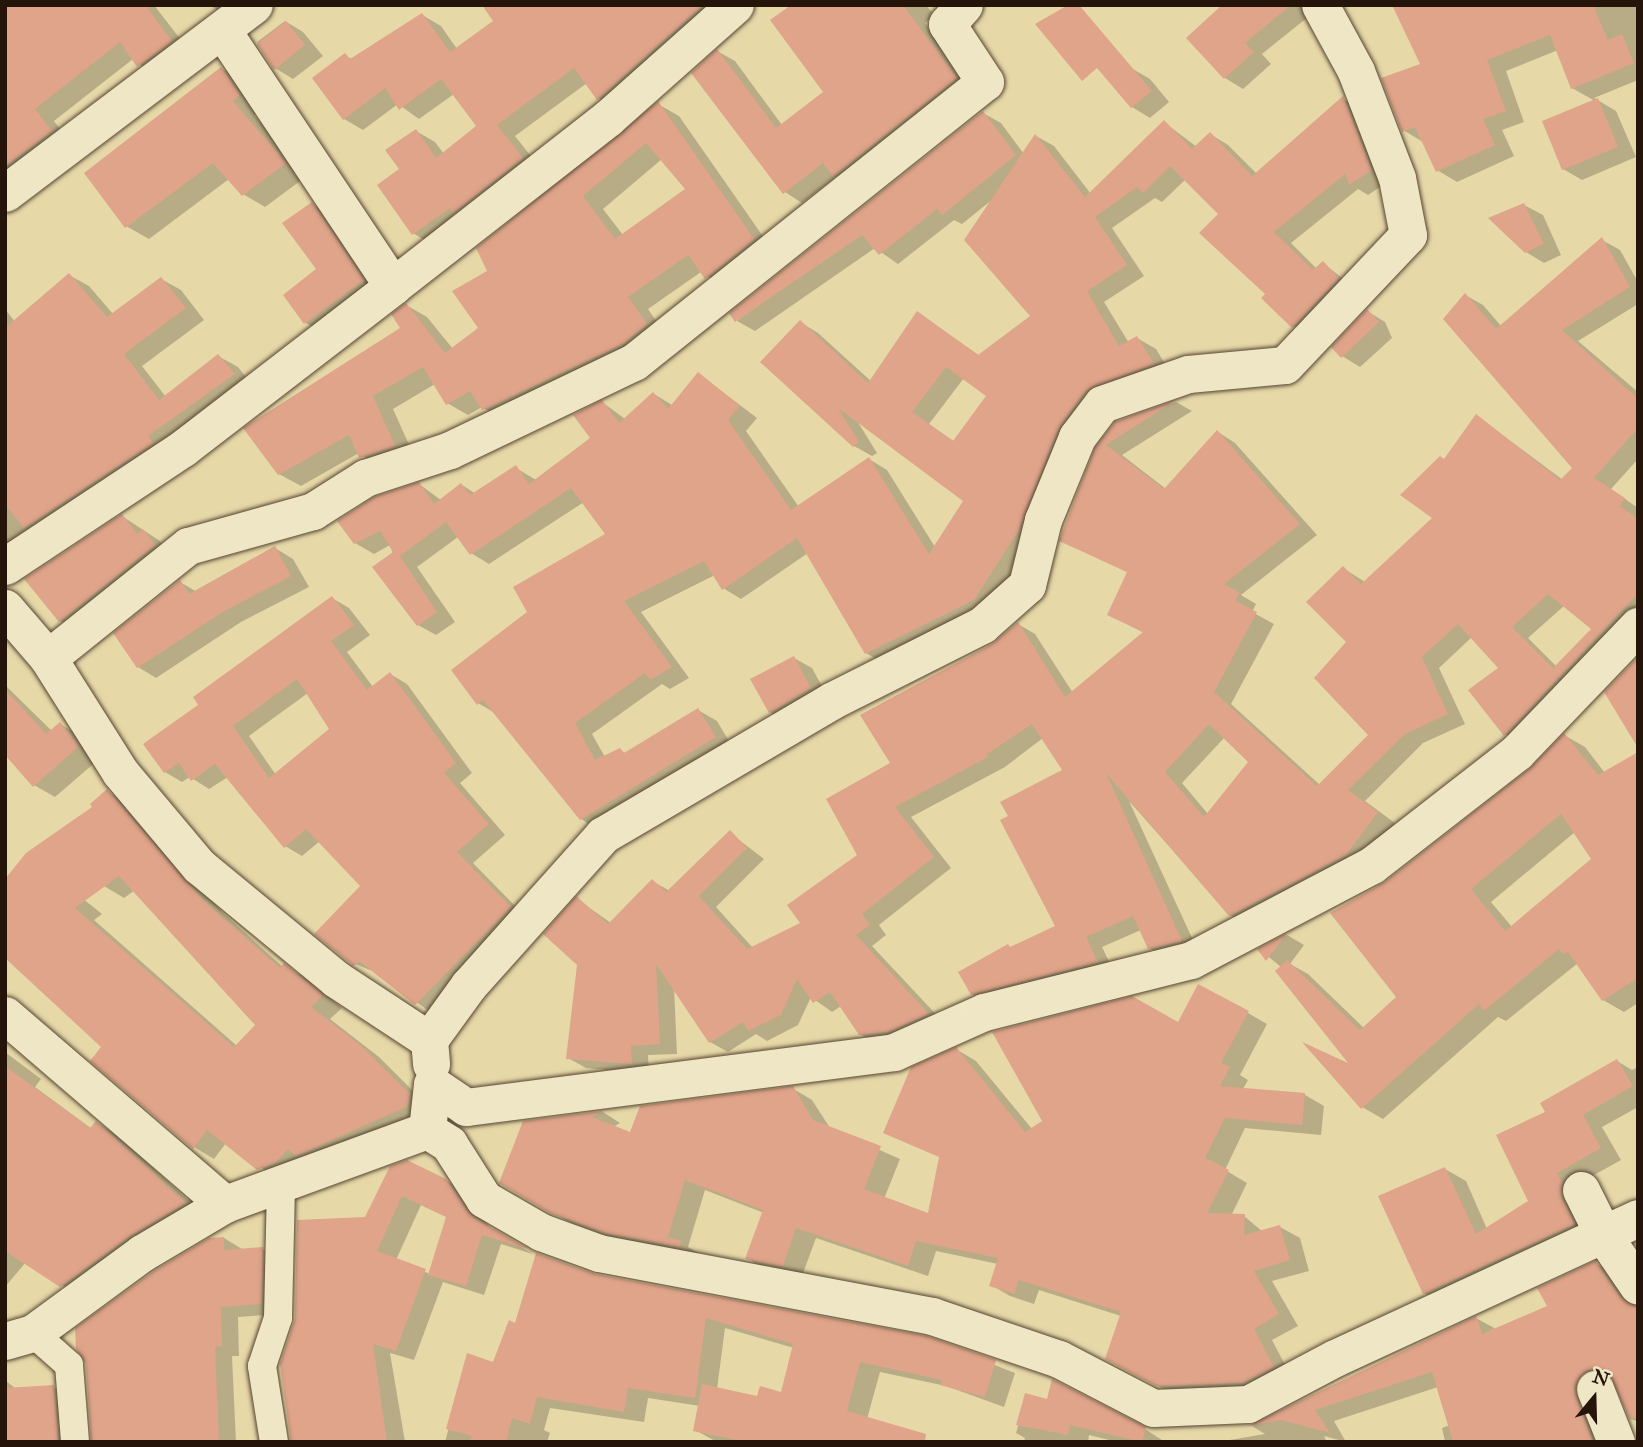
<!DOCTYPE html>
<html>
<head>
<meta charset="utf-8">
<style>
  body { margin:0 }
  #map { position:relative; width:1643px; height:1447px; overflow:hidden; background:#e7d8a8; font-family:"IM FELL Great Primer",serif }
  div>[style] { position:absolute }
  .shadow>* { inset:0; background:#0003 }
  .building>* { inset:0; background:#dfa48a }
  .roads { filter:drop-shadow(0 0 2px #554532) drop-shadow(0 0 2px #554532) }
  .pedestrian>* { height:28px; margin:-14px; padding:0 14px; transform-origin:14px; border-radius:14px; background:#efe6c6 }
  .minor>* { height:37px; margin:-18.5px; padding:0 18.5px; transform-origin:18.5px; border-radius:18.5px; background:#efe6c6 }
  span { translate:-50% -50%; white-space:nowrap; text-align:center; line-height:1.15; -webkit-text-stroke:5px #efe6c6; paint-order:stroke }
  .frame { position:absolute; inset:0; border:7px solid #24140a; pointer-events:none }
  .north { position:absolute; left:1559px; top:1363px; width:70px; height:70px; -webkit-text-stroke:5px #efe6c6; paint-order:stroke; rotate:19deg; font-size:19px; font-weight:700; line-height:28px; text-align:center; color:#24140a }
  .north::after { content:''; display:block; margin:auto; width:24px; height:32px; background:#24140a; clip-path:polygon(50% 0,100% 100%,50% 72%,0 100%) }
</style>
</head>
<body>
<div id="map">
  <div class="shadow">
    <div style="clip-path:polygon(5px 5px,154px 5px,191px 53px,158px 78px,133px 59px,54px 121px,71px 143px,5px 193px)"></div>
    <div style="clip-path:polygon(210px 5px,254px 5px,233px 21px)"></div>
    <div style="clip-path:polygon(484px 5px,708px 5px,617px 109px,598px 98px,587px 83px,515px 136px,541px 169px,432px 245px,413px 233px,401px 170px,416px 131px,435px 142px,444px 154px,478px 126px,454px 94px,419px 119px,398px 104px,363px 130px,344px 119px,345px 55px,353px 60px,422px 15px,441px 26px,457px 49px,495px 21px)"></div>
    <div style="clip-path:polygon(794px 5px,926px 5px,934px 15px,925px 23px,974px 88px,852px 185px,837px 176px,802px 203px,785px 192px,717px 51px,735px 61px,782px 125px,826px 92px)"></div>
    <div style="clip-path:polygon(1224px 5px,1307px 5px,1313px 13px,1262px 54px,1271px 64px,1243px 89px,1225px 78px)"></div>
    <div style="clip-path:polygon(1393px 5px,1638px 5px,1638px 80px,1594px 98px,1616px 111px,1636px 157px,1582px 180px,1563px 169px,1595px 101px,1572px 88px,1558px 50px,1506px 71px,1524px 122px,1502px 130px,1514px 156px,1457px 182px,1437px 170px,1423px 142px,1403px 130px,1422px 65px)"></div>
    <div style="clip-path:polygon(285px 21px,303px 32px,323px 56px,293px 79px,275px 68px,257px 42px)"></div>
    <div style="clip-path:polygon(1131px 68px,1150px 79px,1169px 102px,1150px 118px,1132px 107px)"></div>
    <div style="clip-path:polygon(222px 69px,244px 82px,262px 109px,254px 115px,307px 176px,265px 207px,243px 194px,229px 179px,149px 239px,126px 226px)"></div>
    <div style="clip-path:polygon(evenodd,1343px 99px,1362px 109px,1389px 181px,1368px 195px,1358px 189px,1291px 243px,1317px 269px,1323px 263px,1356px 289px,1311px 337px,1293px 326px,1268px 294px,1220px 214px,1186px 179px,1162px 202px,1155px 198px,1112px 228px,1144px 276px,1104px 302px,1129px 343px,1137px 338px,1156px 349px,1171px 374px,1104px 401px,1037px 541px,992px 610px,885px 664px,866px 653px,808px 553px,741px 599px,723px 588px,715px 575px,641px 612px,689px 678px,670px 689px,662px 684px,592px 734px,605px 757px,620px 750px,627px 754px,698px 710px,717px 721px,733px 748px,599px 830px,581px 819px,495px 713px,478px 703px,529px 612px,608px 535px,584px 502px,489px 564px,471px 553px,458px 537px,417px 567px,455px 622px,436px 635px,418px 625px,390px 545px,374px 554px,355px 543px,419px 484px,441px 500px,462px 485px,476px 494px,516px 468px,536px 480px,593px 438px,602px 402px,625px 419px,654px 394px,672px 405px,699px 374px,757px 418px,746px 431px,799px 507px,869px 459px,887px 470px,935px 547px,965px 500px,856px 419px,877px 453px,872px 456px,854px 446px,800px 322px,818px 333px,872px 382px,918px 313px,980px 356px,1033px 317px,993px 199px,962px 224px,954px 220px,898px 264px,875px 248px,755px 331px,737px 321px,983px 113px,1001px 123px,1024px 154px,1036px 136px,1054px 146px,1091px 194px,1165px 123px,1197px 147px,1210px 134px,1228px 145px,1257px 174px,1343px 99px,964px 378px,989px 396px,955px 442px,929px 424px,964px 378px)"></div>
    <div style="clip-path:polygon(evenodd,658px 104px,679px 116px,774px 252px,727px 289px,701px 272px,648px 309px,667px 337px,504px 421px,482px 407px,468px 415px,447px 403px,435px 384px,393px 409px,415px 458px,382px 469px,359px 453px,301px 486px,279px 474px,402px 329px,406px 305px,427px 317px,453px 349px,480px 329px,489px 271px,658px 104px,662px 159px,688px 189px,623px 235px,603px 209px,662px 159px)"></div>
    <div style="clip-path:polygon(312px 204px,337px 219px,388px 296px,331px 338px,306px 323px,285px 295px,319px 269px)"></div>
    <div style="clip-path:polygon(1524px 205px,1543px 215px,1561px 255px,1544px 263px,1526px 252px)"></div>
    <div style="clip-path:polygon(evenodd,1602px 240px,1620px 250px,1638px 282px,1638px 304px,1578px 341px,1638px 392px,1638px 459px,1611px 489px,1638px 508px,1638px 626px,1523px 744px,1505px 734px,1501px 668px,1472px 637px,1439px 668px,1465px 724px,1423px 743px,1365px 801px,1395px 823px,1364px 865px,1248px 925px,1230px 915px,1129px 801px,1198px 951px,1167px 958px,1149px 948px,1141px 930px,1102px 947px,1114px 972px,990px 1004px,972px 994px,1012px 948px,1057px 927px,1065px 771px,1043px 738px,1005px 767px,911px 817px,951px 868px,879px 925px,886px 935px,872px 946px,945px 1024px,879px 1045px,860px 1034px,841px 1006px,832px 1012px,811px 997px,798px 1025px,767px 1041px,756px 1034px,728px 1052px,710px 1042px,674px 987px,677px 1054px,648px 1055px,649px 1074px,586px 1068px,568px 1058px,579px 965px,577px 899px,611px 923px,652px 881px,670px 891px,730px 833px,764px 859px,716px 907px,753px 948px,803px 923px,860px 855px,892px 764px,993px 645px,1018px 624px,1035px 634px,1073px 693px,1144px 633px,1109px 614px,1129px 573px,1062px 541px,1116px 423px,1176px 402px,1192px 411px,1122px 455px,1166px 489px,1218px 432px,1235px 443px,1317px 535px,1241px 595px,1256px 604px,1252px 612px,1274px 624px,1231px 704px,1320px 785px,1370px 735px,1348px 642px,1343px 568px,1365px 582px,1435px 518px,1444px 461px,1477px 416px,1563px 480px,1574px 468px,1465px 295px,1483px 305px,1502px 327px,1602px 240px,1565px 605px,1593px 629px,1557px 667px,1528px 638px,1565px 605px,1602px 240px,1225px 737px,1251px 761px,1208px 814px,1182px 783px,1225px 737px)"></div>
    <div style="clip-path:polygon(69px 275px,89px 286px,113px 314px,161px 279px,181px 290px,204px 320px,142px 366px,166px 397px,218px 356px,238px 367px,253px 386px,5px 551px,5px 309px,15px 322px)"></div>
    <div style="clip-path:polygon(1367px 311px,1385px 322px,1392px 338px,1360px 367px,1342px 356px)"></div>
    <div style="clip-path:polygon(122px 516px,160px 541px,170px 555px,77px 630px,60px 621px)"></div>
    <div style="clip-path:polygon(275px 548px,293px 559px,309px 587px,241px 622px,156px 678px,138px 667px,180px 582px,197px 592px)"></div>
    <div style="clip-path:polygon(evenodd,332px 598px,349px 608px,370px 635px,347px 652px,373px 687px,390px 674px,407px 684px,472px 773px,460px 783px,505px 835px,473px 863px,527px 918px,433px 1014px,375px 972px,355px 964px,362px 886px,320px 841px,302px 856px,285px 846px,228px 777px,209px 789px,190px 777px,182px 782px,165px 772px,201px 705px,332px 598px,308px 693px,332px 730px,276px 775px,249px 736px,308px 693px)"></div>
    <div style="clip-path:polygon(794px 658px,812px 668px,829px 699px,788px 723px,770px 712px)"></div>
    <div style="clip-path:polygon(5px 685px,52px 731px,60px 724px,81px 736px,99px 759px,55px 797px,34px 785px,5px 753px)"></div>
    <div style="clip-path:polygon(evenodd,1564px 735px,1585px 747px,1605px 773px,1638px 754px,1638px 1003px,1624px 1012px,1603px 1000px,1578px 963px,1506px 1021px,1498px 1017px,1383px 1119px,1362px 1107px,1354px 1068px,1281px 967px,1260px 950px,1287px 935px,1304px 945px,1290px 964px,1308px 974px,1364px 1028px,1399px 997px,1386px 883px,1531px 770px,1564px 735px,1575px 832px,1593px 859px,1512px 927px,1491px 902px,1575px 832px)"></div>
    <div style="clip-path:polygon(107px 791px,127px 803px,223px 913px,283px 967px,305px 977px,342px 1008px,330px 1019px,379px 1057px,429px 1107px,279px 1180px,226px 1143px,214px 1159px,194px 1147px,104px 1047px,47px 870px,102px 914px,94px 920px,237px 1046px,257px 1025px,135px 890px,124px 898px,104px 886px,95px 807px)"></div>
    <div style="clip-path:polygon(1248px 1013px,1267px 1024px,1240px 1075px,1248px 1080px,1243px 1089px,1305px 1095px,1324px 1106px,1321px 1135px,1245px 1128px,1225px 1170px,1247px 1183px,1231px 1216px,1244px 1216px,1263px 1232px,1280px 1227px,1300px 1238px,1309px 1271px,1272px 1281px,1298px 1326px,1272px 1340px,1292px 1378px,1178px 1396px,1127px 1370px,1121px 1316px,1039px 1290px,1034px 1304px,1010px 1296px,991px 1285px,998px 1264px,936px 1251px,928px 1276px,816px 1238px,802px 1276px,766px 1270px,747px 1258px,764px 1213px,705px 1190px,688px 1247px,700px 1254px,626px 1243px,571px 1223px,501px 1183px,525px 1122px,603px 1112px,620px 1123px,613px 1127px,631px 1135px,792px 1088px,812px 1100px,830px 1128px,900px 1159px,884px 1199px,929px 1216px,947px 1158px,885px 1133px,956px 1049px,976px 1061px,1032px 1129px,1179px 1024px)"></div>
    <div style="clip-path:polygon(5px 1052px,41px 1079px,35px 1087px,92px 1129px,97px 1123px,116px 1134px,203px 1214px,81px 1297px,26px 1262px,5px 1287px)"></div>
    <div style="clip-path:polygon(1617px 1061px,1632px 1070px,1638px 1067px,1638px 1107px,1602px 1127px,1621px 1160px,1576px 1185px,1594px 1236px,1445px 1305px,1424px 1293px,1445px 1169px,1466px 1181px,1487px 1229px,1530px 1202px,1548px 1113px)"></div>
    <div style="clip-path:polygon(evenodd,391px 1167px,445px 1180px,464px 1191px,491px 1229px,533px 1254px,501px 1244px,484px 1295px,443px 1282px,414px 1360px,390px 1353px,405px 1442px,318px 1442px,366px 1219px,391px 1167px,421px 1205px,447px 1217px,430px 1274px,396px 1260px,421px 1205px)"></div>
    <div style="clip-path:polygon(224px 1238px,242px 1249px,263px 1249px,280px 1259px,279px 1314px,238px 1317px,239px 1356px,232px 1356px,236px 1442px,93px 1442px)"></div>
    <div style="clip-path:polygon(1595px 1263px,1615px 1274px,1638px 1304px,1638px 1422px,1631px 1419px,1614px 1381px,1607px 1380px,1608px 1442px,1442px 1442px,1445px 1441px,1442px 1428px,1450px 1425px,1438px 1387px,1334px 1421px,1346px 1442px,1324px 1436px,1327px 1442px,1218px 1442px,1265px 1434px,1252px 1426px,1476px 1318px,1496px 1329px,1549px 1307px)"></div>
    <div style="clip-path:polygon(evenodd,595px 1275px,926px 1338px,1015px 1373px,1004px 1407px,946px 1386px,880px 1372px,867px 1419px,927px 1442px,717px 1442px,695px 1430px,700px 1406px,648px 1398px,644px 1422px,550px 1408px,544px 1430px,550px 1433px,547px 1442px,445px 1442px,468px 1356px,494px 1364px,516px 1325px,595px 1275px,725px 1328px,794px 1348px,782px 1394px,759px 1398px,717px 1389px,725px 1328px)"></div>
    <div style="clip-path:polygon(5px 1380px,16px 1389px,53px 1387px,72px 1398px,75px 1442px,5px 1442px)"></div>
    <div style="clip-path:polygon(1027px 1395px,1145px 1429px,1165px 1442px,1117px 1442px,1089px 1435px,1088px 1442px,1024px 1442px,1025px 1438px,1016px 1433px)"></div>
  </div>
  <div class="building">
    <div style="clip-path:polygon(5px 5px,145px 5px,172px 41px,137px 67px,120px 42px,35px 109px,52px 131px,5px 166px)"></div>
    <div style="clip-path:polygon(482px 5px,703px 5px,597px 100px,574px 68px,497px 125px,523px 158px,453px 213px,450px 208px,412px 235px,377px 185px,399px 169px,385px 150px,416px 129px,436px 158px,476px 126px,441px 79px,399px 110px,385px 88px,343px 120px,312px 78px,345px 53px,350px 59px,422px 13px,450px 52px,493px 21px)"></div>
    <div style="clip-path:polygon(791px 5px,903px 5px,957px 78px,833px 176px,823px 163px,783px 194px,691px 73px,717px 49px,776px 128px,823px 92px,770px 20px)"></div>
    <div style="clip-path:polygon(1068px 5px,1079px 5px,1152px 91px,1131px 108px,1097px 68px,1082px 81px,1035px 24px)"></div>
    <div style="clip-path:polygon(1222px 5px,1291px 5px,1245px 43px,1254px 52px,1224px 79px,1186px 38px)"></div>
    <div style="clip-path:polygon(1392px 5px,1593px 5px,1608px 40px,1622px 34px,1634px 63px,1571px 89px,1550px 35px,1487px 60px,1506px 111px,1483px 119px,1495px 145px,1436px 172px,1415px 127px,1402px 132px,1381px 78px,1420px 64px)"></div>
    <div style="clip-path:polygon(286px 21px,305px 45px,274px 70px,257px 44px)"></div>
    <div style="clip-path:polygon(221px 67px,240px 95px,233px 101px,286px 163px,242px 196px,213px 163px,125px 228px,84px 173px)"></div>
    <div style="clip-path:polygon(evenodd,1343px 96px,1372px 170px,1349px 185px,1345px 174px,1274px 232px,1313px 270px,1323px 261px,1339px 278px,1292px 328px,1261px 298px,1265px 294px,1199px 233px,1218px 214px,1170px 166px,1143px 193px,1137px 187px,1095px 217px,1127px 265px,1087px 291px,1119px 346px,1137px 336px,1154px 364px,1085px 391px,1058px 429px,1019px 530px,974px 600px,865px 654px,797px 538px,722px 590px,704px 561px,624px 601px,672px 667px,650px 680px,645px 673px,575px 723px,595px 760px,620px 748px,624px 753px,698px 708px,716px 737px,580px 820px,483px 700px,477px 705px,451px 670px,527px 612px,513px 587px,605px 534px,571px 488px,470px 555px,446px 522px,400px 556px,437px 612px,417px 626px,372px 567px,393px 552px,380px 531px,354px 544px,337px 521px,374px 497px,419px 482px,434px 504px,461px 483px,470px 495px,516px 465px,529px 484px,590px 438px,573px 415px,602px 400px,619px 423px,653px 392px,668px 409px,698px 372px,740px 406px,728px 420px,791px 510px,869px 457px,929px 554px,963px 501px,838px 408px,859px 442px,853px 447px,760px 362px,800px 320px,868px 383px,917px 311px,978px 355px,1030px 316px,964px 240px,1035px 134px,1085px 197px,1164px 120px,1192px 149px,1210px 132px,1252px 176px,1343px 96px,946px 367px,986px 396px,953px 441px,912px 412px,946px 367px)"></div>
    <div style="clip-path:polygon(1598px 98px,1618px 147px,1562px 170px,1542px 121px)"></div>
    <div style="clip-path:polygon(evenodd,658px 101px,754px 239px,705px 279px,688px 255px,628px 297px,647px 324px,623px 344px,482px 410px,470px 391px,446px 405px,423px 367px,373px 396px,395px 446px,359px 458px,349px 435px,278px 475px,243px 428px,400px 328px,391px 314px,406px 303px,445px 353px,478px 328px,452px 291px,487px 271px,476px 248px,658px 101px,646px 143px,685px 189px,615px 239px,583px 196px,646px 143px)"></div>
    <div style="clip-path:polygon(983px 111px,1016px 155px,942px 215px,937px 209px,879px 255px,862px 235px,735px 322px,729px 313px)"></div>
    <div style="clip-path:polygon(312px 202px,364px 280px,304px 324px,283px 295px,316px 269px,282px 223px)"></div>
    <div style="clip-path:polygon(1524px 203px,1544px 244px,1525px 253px,1488px 218px)"></div>
    <div style="clip-path:polygon(evenodd,1602px 237px,1630px 287px,1562px 330px,1638px 399px,1638px 428px,1594px 478px,1625px 498px,1620px 506px,1638px 519px,1638px 593px,1504px 736px,1468px 690px,1498px 668px,1458px 624px,1422px 657px,1448px 714px,1405px 734px,1348px 790px,1378px 812px,1346px 855px,1229px 916px,1106px 773px,1182px 941px,1148px 949px,1133px 916px,1086px 937px,1098px 962px,971px 995px,958px 972px,1008px 944px,1010px 947px,1055px 926px,1000px 820px,1008px 816px,1000px 802px,1062px 770px,1032px 724px,987px 754px,988px 757px,895px 807px,934px 857px,862px 914px,870px 925px,856px 935px,929px 1014px,888px 1032px,859px 1035px,830px 992px,813px 1003px,797px 979px,781px 1015px,748px 1031px,743px 1022px,709px 1043px,656px 964px,660px 1044px,631px 1046px,632px 1064px,566px 1059px,577px 965px,543px 934px,576px 896px,608px 924px,652px 879px,666px 892px,730px 830px,747px 848px,699px 896px,747px 949px,800px 923px,787px 905px,857px 855px,826px 799px,890px 763px,860px 715px,992px 644px,1018px 622px,1065px 697px,1143px 632px,1107px 615px,1127px 572px,1059px 541px,1095px 447px,1115px 422px,1176px 400px,1106px 445px,1164px 489px,1217px 430px,1300px 524px,1224px 584px,1240px 593px,1235px 601px,1257px 612px,1214px 692px,1317px 786px,1368px 735px,1314px 678px,1346px 642px,1306px 602px,1343px 566px,1361px 584px,1432px 518px,1400px 495px,1440px 456px,1444px 459px,1476px 414px,1560px 480px,1572px 468px,1443px 319px,1465px 293px,1496px 329px,1602px 237px,1548px 594px,1591px 629px,1553px 668px,1512px 627px,1548px 594px,1602px 237px,1209px 724px,1248px 762px,1204px 817px,1165px 772px,1209px 724px)"></div>
    <div style="clip-path:polygon(69px 273px,107px 317px,161px 277px,186px 308px,124px 354px,159px 400px,218px 354px,235px 374px,148px 436px,153px 443px,24px 528px,5px 504px,5px 328px)"></div>
    <div style="clip-path:polygon(1367px 309px,1379px 322px,1341px 358px,1331px 347px)"></div>
    <div style="clip-path:polygon(122px 514px,137px 534px,143px 529px,155px 545px,59px 622px,24px 579px)"></div>
    <div style="clip-path:polygon(275px 546px,291px 576px,223px 612px,137px 668px,113px 633px,180px 580px,189px 594px)"></div>
    <div style="clip-path:polygon(evenodd,332px 596px,354px 625px,331px 641px,367px 690px,390px 672px,456px 763px,444px 773px,489px 824px,457px 852px,511px 907px,415px 1005px,359px 961px,354px 966px,314px 934px,360px 886px,306px 829px,284px 848px,215px 764px,191px 781px,179px 763px,164px 773px,143px 744px,198px 705px,193px 697px,332px 596px,297px 679px,329px 729px,269px 778px,233px 726px,297px 679px)"></div>
    <div style="clip-path:polygon(794px 656px,811px 688px,769px 713px,750px 679px)"></div>
    <div style="clip-path:polygon(1638px 657px,1638px 748px,1604px 692px)"></div>
    <div style="clip-path:polygon(5px 689px,46px 734px,60px 722px,79px 746px,33px 787px,5px 755px)"></div>
    <div style="clip-path:polygon(evenodd,1564px 733px,1598px 775px,1638px 752px,1638px 978px,1602px 1001px,1568px 952px,1564px 955px,1559px 949px,1484px 1011px,1479px 1004px,1361px 1109px,1302px 1042px,1348px 1063px,1275px 971px,1287px 960px,1360px 1030px,1396px 997px,1330px 913px,1385px 882px,1530px 768px,1564px 733px,1561px 814px,1591px 859px,1505px 931px,1471px 889px,1561px 814px)"></div>
    <div style="clip-path:polygon(evenodd,107px 789px,203px 900px,280px 968px,284px 963px,323px 995px,311px 1007px,359px 1044px,410px 1094px,408px 1106px,296px 1156px,288px 1149px,275px 1163px,257px 1170px,207px 1130px,193px 1149px,90px 1061px,101px 1047px,5px 958px,5px 879px,26px 853px,92px 807px,90px 804px,107px 789px,119px 876px,255px 1025px,234px 1047px,75px 908px,119px 876px)"></div>
    <div style="clip-path:polygon(1287px 933px,1266px 961px,1257px 949px)"></div>
    <div style="clip-path:polygon(1198px 984px,1249px 1011px,1221px 1063px,1230px 1067px,1220px 1086px,1305px 1093px,1302px 1125px,1225px 1118px,1205px 1158px,1229px 1170px,1207px 1213px,1245px 1214px,1244px 1235px,1280px 1225px,1290px 1260px,1254px 1271px,1279px 1314px,1254px 1329px,1274px 1367px,1242px 1383px,1156px 1386px,1105px 1359px,1121px 1312px,1019px 1280px,1014px 1294px,989px 1286px,998px 1258px,916px 1241px,908px 1266px,796px 1228px,783px 1266px,745px 1259px,763px 1210px,685px 1180px,668px 1237px,681px 1241px,680px 1247px,605px 1233px,550px 1213px,499px 1183px,523px 1121px,603px 1111px,592px 1117px,630px 1132px,640px 1106px,793px 1086px,813px 1120px,881px 1146px,864px 1189px,928px 1213px,939px 1157px,883px 1133px,911px 1067px,956px 1047px,1025px 1132px,1042px 1121px,992px 1032px,1132px 996px,1178px 1022px)"></div>
    <div style="clip-path:polygon(1617px 1059px,1633px 1086px,1583px 1115px,1601px 1148px,1557px 1173px,1562px 1182px,1562px 1199px,1575px 1224px,1423px 1294px,1378px 1196px,1445px 1167px,1476px 1234px,1528px 1201px,1496px 1135px,1545px 1112px,1540px 1103px)"></div>
    <div style="clip-path:polygon(5px 1066px,90px 1128px,96px 1121px,186px 1203px,130px 1236px,60px 1287px,5px 1251px)"></div>
    <div style="clip-path:polygon(407px 1160px,446px 1179px,473px 1217px,528px 1249px,482px 1235px,466px 1286px,428px 1275px,446px 1217px,402px 1196px,377px 1251px,426px 1269px,396px 1351px,373px 1344px,387px 1442px,291px 1442px,280px 1364px,295px 1319px,297px 1220px,365px 1217px,390px 1166px)"></div>
    <div style="clip-path:polygon(224px 1237px,224px 1250px,263px 1247px,262px 1304px,221px 1307px,222px 1346px,215px 1347px,219px 1442px,91px 1442px,86px 1364px,76px 1349px,75px 1328px,154px 1271px,209px 1238px)"></div>
    <div style="clip-path:polygon(536px 1253px,595px 1274px,927px 1336px,996px 1360px,985px 1397px,940px 1385px,942px 1380px,860px 1362px,847px 1411px,926px 1434px,925px 1442px,747px 1442px,693px 1431px,702px 1384px,757px 1396px,760px 1386px,781px 1392px,793px 1344px,706px 1318px,695px 1398px,628px 1388px,624px 1412px,537px 1397px,530px 1424px,512px 1418px,506px 1442px,470px 1442px,472px 1436px,446px 1429px,467px 1353px,493px 1362px,509px 1320px,515px 1323px)"></div>
    <div style="clip-path:polygon(1595px 1261px,1621px 1298px,1638px 1307px,1638px 1416px,1630px 1420px,1609px 1373px,1587px 1370px,1574px 1387px,1593px 1442px,1453px 1442px,1432px 1372px,1315px 1410px,1330px 1433px,1281px 1420px,1248px 1426px,1476px 1316px,1482px 1334px,1547px 1306px,1537px 1288px)"></div>
    <div style="clip-path:polygon(1052px 1379px,1146px 1427px,1142px 1442px,1070px 1425px,1068px 1435px,1016px 1425px,1025px 1393px,1047px 1399px)"></div>
    <div style="clip-path:polygon(54px 1385px,58px 1442px,5px 1442px,5px 1388px)"></div>
  </div>
  <div class="roads">
    <div class="pedestrian">
      <div style="left:33px;top:1333px;width:48px;rotate:41.6deg"></div>
      <div style="left:69px;top:1365px;width:77px;rotate:85.5deg"></div>
      <div style="left:274px;top:1442px;width:77px;rotate:-99deg"></div>
      <div style="left:262px;top:1366px;width:51px;rotate:-71.6deg"></div>
      <div style="left:278px;top:1318px;width:135px;rotate:-88.7deg"></div>
    </div>
    <div class="minor">
      <div style="left:222px;top:30px;width:308px;rotate:56.3deg"></div>
      <div style="left:393px;top:286px;width:273px;rotate:-38deg"></div>
      <div style="left:608px;top:118px;width:170px;rotate:-41.7deg"></div>
      <div style="left:5px;top:193px;width:312px;rotate:-37.1deg"></div>
      <div style="left:5px;top:566px;width:214px;rotate:-33.5deg"></div>
      <div style="left:183px;top:448px;width:265px;rotate:-37.6deg"></div>
      <div style="left:5px;top:608px;width:66px;rotate:49.3deg"></div>
      <div style="left:48px;top:658px;width:135px;rotate:57.7deg"></div>
      <div style="left:120px;top:772px;width:123px;rotate:50deg"></div>
      <div style="left:199px;top:866px;width:178px;rotate:39.5deg"></div>
      <div style="left:336px;top:979px;width:111px;rotate:33.3deg"></div>
      <div style="left:429px;top:1040px;width:24px;rotate:85deg"></div>
      <div style="left:48px;top:658px;width:179px;rotate:-38.7deg"></div>
      <div style="left:188px;top:546px;width:130px;rotate:-15.6deg"></div>
      <div style="left:313px;top:511px;width:62px;rotate:-32.4deg"></div>
      <div style="left:365px;top:478px;width:89px;rotate:-18.2deg"></div>
      <div style="left:450px;top:450px;width:204px;rotate:-25.6deg"></div>
      <div style="left:634px;top:362px;width:449px;rotate:-38.6deg"></div>
      <div style="left:985px;top:82px;width:69px;rotate:-123.2deg"></div>
      <div style="left:947px;top:24px;width:25px;rotate:-48deg"></div>
      <div style="left:5px;top:1015px;width:290px;rotate:40.7deg"></div>
      <div style="left:429px;top:1040px;width:68px;rotate:-54deg"></div>
      <div style="left:469px;top:985px;width:201px;rotate:-48.2deg"></div>
      <div style="left:603px;top:835px;width:264px;rotate:-30.4deg"></div>
      <div style="left:831px;top:701px;width:169px;rotate:-26.7deg"></div>
      <div style="left:982px;top:625px;width:60px;rotate:-41.6deg"></div>
      <div style="left:1027px;top:585px;width:67px;rotate:-76.2deg"></div>
      <div style="left:1043px;top:520px;width:90px;rotate:-67.7deg"></div>
      <div style="left:1077px;top:437px;width:41px;rotate:-52.9deg"></div>
      <div style="left:1102px;top:404px;width:91px;rotate:-19.2deg"></div>
      <div style="left:1188px;top:374px;width:97px;rotate:-5.3deg"></div>
      <div style="left:1285px;top:365px;width:179px;rotate:-46.6deg"></div>
      <div style="left:1408px;top:235px;width:58px;rotate:-100.9deg"></div>
      <div style="left:1397px;top:178px;width:115px;rotate:-111deg"></div>
      <div style="left:1356px;top:71px;width:75px;rotate:-118.6deg"></div>
      <div style="left:427px;top:1130px;width:26px;rotate:32deg"></div>
      <div style="left:449px;top:1144px;width:65px;rotate:57.5deg"></div>
      <div style="left:484px;top:1199px;width:66px;rotate:30.1deg"></div>
      <div style="left:541px;top:1232px;width:62px;rotate:19.9deg"></div>
      <div style="left:599px;top:1253px;width:339px;rotate:10.7deg"></div>
      <div style="left:932px;top:1316px;width:134px;rotate:18.7deg"></div>
      <div style="left:1059px;top:1359px;width:106px;rotate:27.5deg"></div>
      <div style="left:1153px;top:1408px;width:95px;rotate:-2.4deg"></div>
      <div style="left:1248px;top:1404px;width:98px;rotate:-27.9deg"></div>
      <div style="left:1335px;top:1358px;width:334px;rotate:-24.8deg"></div>
      <div style="left:1581px;top:1190px;width:51px;rotate:63.4deg"></div>
      <div style="left:1604px;top:1236px;width:60px;rotate:55.8deg"></div>
      <div style="left:5px;top:1341px;width:29px;rotate:-16deg"></div>
      <div style="left:33px;top:1333px;width:135px;rotate:-36.3deg"></div>
      <div style="left:142px;top:1253px;width:96px;rotate:-30.6deg"></div>
      <div style="left:225px;top:1204px;width:215px;rotate:-20.1deg"></div>
      <div style="left:427px;top:1130px;width:46px;rotate:-83.8deg"></div>
      <div style="left:432px;top:1084px;width:41px;rotate:34.1deg"></div>
      <div style="left:466px;top:1107px;width:432px;rotate:-7.3deg"></div>
      <div style="left:894px;top:1052px;width:98px;rotate:-24deg"></div>
      <div style="left:984px;top:1012px;width:213px;rotate:-14.1deg"></div>
      <div style="left:1191px;top:960px;width:204px;rotate:-27.7deg"></div>
      <div style="left:1372px;top:865px;width:184px;rotate:-37.9deg"></div>
      <div style="left:1517px;top:752px;width:175px;rotate:-46.2deg"></div>
      <div style="left:1595px;top:1389px;width:57px;rotate:68.4deg"></div>
    </div>
  </div>
  <div class="frame"></div>
  <div class="north">N</div>
</div>
</body>
</html>
